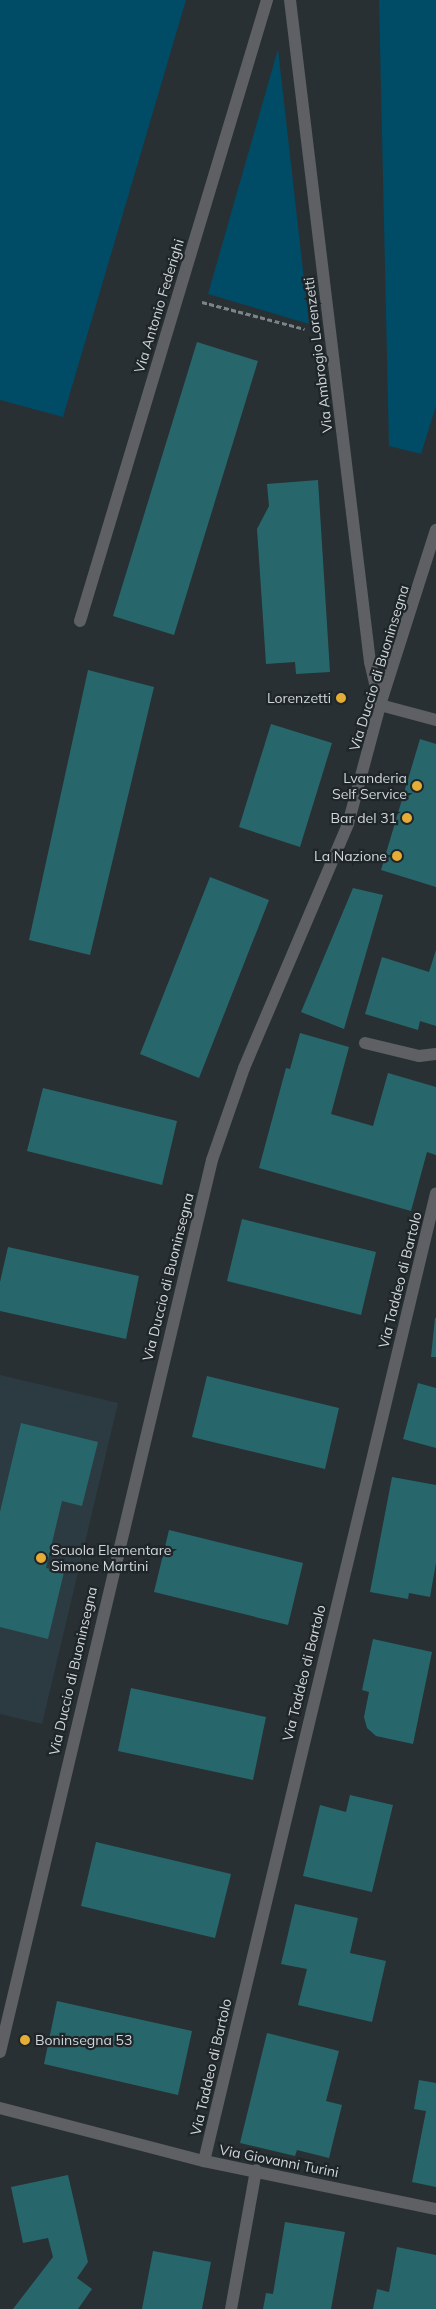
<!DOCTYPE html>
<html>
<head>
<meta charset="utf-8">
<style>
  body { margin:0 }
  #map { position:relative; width:436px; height:2309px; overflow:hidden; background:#283034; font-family:Mulish,sans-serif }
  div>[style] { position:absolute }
  .built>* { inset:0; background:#2c3b42 }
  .green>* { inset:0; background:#004b65 }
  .building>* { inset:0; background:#27676b }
  .path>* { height:3px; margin-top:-1.5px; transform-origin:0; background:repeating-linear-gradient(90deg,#7d8487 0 5px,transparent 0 7.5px) }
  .minor>* { height:12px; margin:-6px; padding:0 6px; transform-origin:6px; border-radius:6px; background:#5e6063 }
  .dots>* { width:14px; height:14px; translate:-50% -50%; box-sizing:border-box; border:2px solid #1f262a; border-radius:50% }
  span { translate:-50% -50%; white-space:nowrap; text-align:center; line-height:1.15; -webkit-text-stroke:4.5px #1f262a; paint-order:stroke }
  .street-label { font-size:14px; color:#d1d6d8 }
  .poi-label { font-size:14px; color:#d1d6d8 }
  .right { translate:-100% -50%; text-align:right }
  .left { translate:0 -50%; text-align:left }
</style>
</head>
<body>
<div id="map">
  <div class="built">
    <div style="clip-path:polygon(0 1375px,118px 1403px,42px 1724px,0 1714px)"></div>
  </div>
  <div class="green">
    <div style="clip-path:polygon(0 0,186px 0,63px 417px,0 400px)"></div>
    <div style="clip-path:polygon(379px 0,436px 0,436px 406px,421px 454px,389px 446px)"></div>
    <div style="clip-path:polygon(278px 49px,309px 324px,208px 294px)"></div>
  </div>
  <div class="building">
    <div style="clip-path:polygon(197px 342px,258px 361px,174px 635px,113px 616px)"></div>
    <div style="clip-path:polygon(318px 480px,330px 672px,296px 674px,295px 662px,266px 664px,257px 529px,269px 506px,267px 484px)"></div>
    <div style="clip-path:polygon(88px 670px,154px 687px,90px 955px,29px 940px)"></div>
    <div style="clip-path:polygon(271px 724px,332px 743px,300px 847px,239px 827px)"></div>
    <div style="clip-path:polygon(420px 739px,436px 744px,436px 887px,381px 870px)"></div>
    <div style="clip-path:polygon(210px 877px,269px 900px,199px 1078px,140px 1054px)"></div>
    <div style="clip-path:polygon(353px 888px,383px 895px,344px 1029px,301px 1012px)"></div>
    <div style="clip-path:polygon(436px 950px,436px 1026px,420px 1021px,418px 1030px,365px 1014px,382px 957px,429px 972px)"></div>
    <div style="clip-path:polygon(300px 1033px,349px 1047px,331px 1114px,373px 1126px,388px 1073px,436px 1087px,436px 1155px,427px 1152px,411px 1211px,259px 1168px,286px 1068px,290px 1069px)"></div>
    <div style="clip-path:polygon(43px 1088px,177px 1121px,162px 1185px,27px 1151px)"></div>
    <div style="clip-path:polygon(242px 1219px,376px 1252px,361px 1315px,227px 1281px)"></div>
    <div style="clip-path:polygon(8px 1247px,139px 1276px,126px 1339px,0 1311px,0 1282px)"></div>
    <div style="clip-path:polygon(435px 1318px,436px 1318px,436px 1357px,431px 1357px)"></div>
    <div style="clip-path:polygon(207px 1376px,339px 1408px,325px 1469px,192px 1437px)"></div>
    <div style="clip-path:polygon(418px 1383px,436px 1388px,436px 1448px,403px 1439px)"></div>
    <div style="clip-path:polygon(21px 1423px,98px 1442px,82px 1506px,62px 1501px,46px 1568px,64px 1572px,48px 1639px,0 1627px,0 1512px)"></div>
    <div style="clip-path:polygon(392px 1477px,436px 1485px,436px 1563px,430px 1597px,409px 1593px,408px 1599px,370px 1592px)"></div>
    <div style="clip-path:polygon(169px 1530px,303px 1563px,288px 1625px,154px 1592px)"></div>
    <div style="clip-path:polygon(373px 1639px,432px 1652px,413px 1744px,376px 1736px,367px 1728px,364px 1717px,369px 1692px,362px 1690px)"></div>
    <div style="clip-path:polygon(131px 1688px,266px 1717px,253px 1780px,118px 1751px)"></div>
    <div style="clip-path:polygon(350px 1795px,393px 1805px,372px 1892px,303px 1876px,320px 1805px,346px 1812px)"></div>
    <div style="clip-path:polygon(96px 1842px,231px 1874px,215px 1938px,81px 1906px)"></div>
    <div style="clip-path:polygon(295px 1904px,358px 1918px,350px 1953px,386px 1961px,372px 2022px,298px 2005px,307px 1969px,281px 1964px)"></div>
    <div style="clip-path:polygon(57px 2001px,192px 2031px,178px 2095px,44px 2064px)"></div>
    <div style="clip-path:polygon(267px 2033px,339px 2051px,326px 2101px,342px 2105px,329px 2158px,297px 2150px,295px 2156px,240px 2143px)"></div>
    <div style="clip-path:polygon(419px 2080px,436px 2083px,436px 2187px,412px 2182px,426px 2111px,414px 2109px)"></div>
    <div style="clip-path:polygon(68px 2175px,88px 2262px,77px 2278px,92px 2289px,78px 2309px,13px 2309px,53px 2257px,48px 2238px,23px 2243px,11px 2187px)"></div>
    <div style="clip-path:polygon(285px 2222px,345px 2232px,331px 2309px,263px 2309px,266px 2293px,273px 2294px)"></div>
    <div style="clip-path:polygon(397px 2247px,436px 2255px,436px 2309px,373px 2309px,377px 2289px,389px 2292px)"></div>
    <div style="clip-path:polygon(153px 2251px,211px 2262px,202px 2309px,142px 2309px)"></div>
  </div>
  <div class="path">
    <div style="left:202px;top:302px;width:106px;rotate:14.7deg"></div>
  </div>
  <div class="minor">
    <div style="left:290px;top:0;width:667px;rotate:83.11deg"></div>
    <div style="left:370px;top:662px;width:44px;rotate:76.9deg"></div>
    <div style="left:80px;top:621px;width:649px;rotate:-73.24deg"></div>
    <div style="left:380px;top:705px;width:58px;rotate:15deg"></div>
    <div style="left:365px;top:1043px;width:56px;rotate:13.5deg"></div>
    <div style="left:419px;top:1056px;width:17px;rotate:-7deg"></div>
    <div style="left:0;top:2052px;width:917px;rotate:-76.63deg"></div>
    <div style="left:212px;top:1160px;width:97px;rotate:-70.8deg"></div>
    <div style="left:244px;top:1068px;width:265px;rotate:-66.9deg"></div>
    <div style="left:348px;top:824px;width:123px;rotate:-74.9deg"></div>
    <div style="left:380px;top:705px;width:184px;rotate:-72.3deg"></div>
    <div style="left:0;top:2108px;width:211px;rotate:14.6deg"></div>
    <div style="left:204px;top:2161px;width:237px;rotate:11.7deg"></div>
    <div style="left:204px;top:2161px;width:995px;rotate:-76.52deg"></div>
    <div style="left:231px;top:2309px;width:141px;rotate:-79.8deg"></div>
  </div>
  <div class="dots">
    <div style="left:341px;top:698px;background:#e6ad36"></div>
    <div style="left:417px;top:786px;background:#e6ad36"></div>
    <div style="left:407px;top:818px;background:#e6ad36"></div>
    <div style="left:397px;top:856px;background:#e6ad36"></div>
    <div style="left:41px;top:1558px;background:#e6ad36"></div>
    <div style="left:25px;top:2040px;background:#e6ad36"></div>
  </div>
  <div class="street-label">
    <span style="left:159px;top:306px;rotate:-73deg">Via Antonio Federighi</span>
    <span style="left:318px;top:355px;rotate:-97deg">Via Ambrogio Lorenzetti</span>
    <span style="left:379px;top:668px;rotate:-73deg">Via Duccio di Buoninsegna</span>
    <span style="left:168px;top:1277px;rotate:-76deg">Via Duccio di Buoninsegna</span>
    <span style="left:400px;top:1280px;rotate:-76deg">Via Taddeo di Bartolo</span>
    <span style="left:73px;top:1671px;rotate:-77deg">Via Duccio di Buoninsegna</span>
    <span style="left:304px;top:1673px;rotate:-76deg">Via Taddeo di Bartolo</span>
    <span style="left:211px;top:2067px;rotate:-77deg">Via Taddeo di Bartolo</span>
    <span style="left:279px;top:2161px;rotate:11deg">Via Giovanni Turini</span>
  </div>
  <div class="poi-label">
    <span class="right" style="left:331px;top:698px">Lorenzetti</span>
    <span class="right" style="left:407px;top:786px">Lvanderia<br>Self Service</span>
    <span class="right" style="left:397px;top:818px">Bar del 31</span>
    <span class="right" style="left:387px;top:856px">La Nazione</span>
    <span class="left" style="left:51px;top:1558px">Scuola Elementare<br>Simone Martini</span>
    <span class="left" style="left:35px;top:2040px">Boninsegna 53</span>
  </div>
</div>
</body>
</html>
